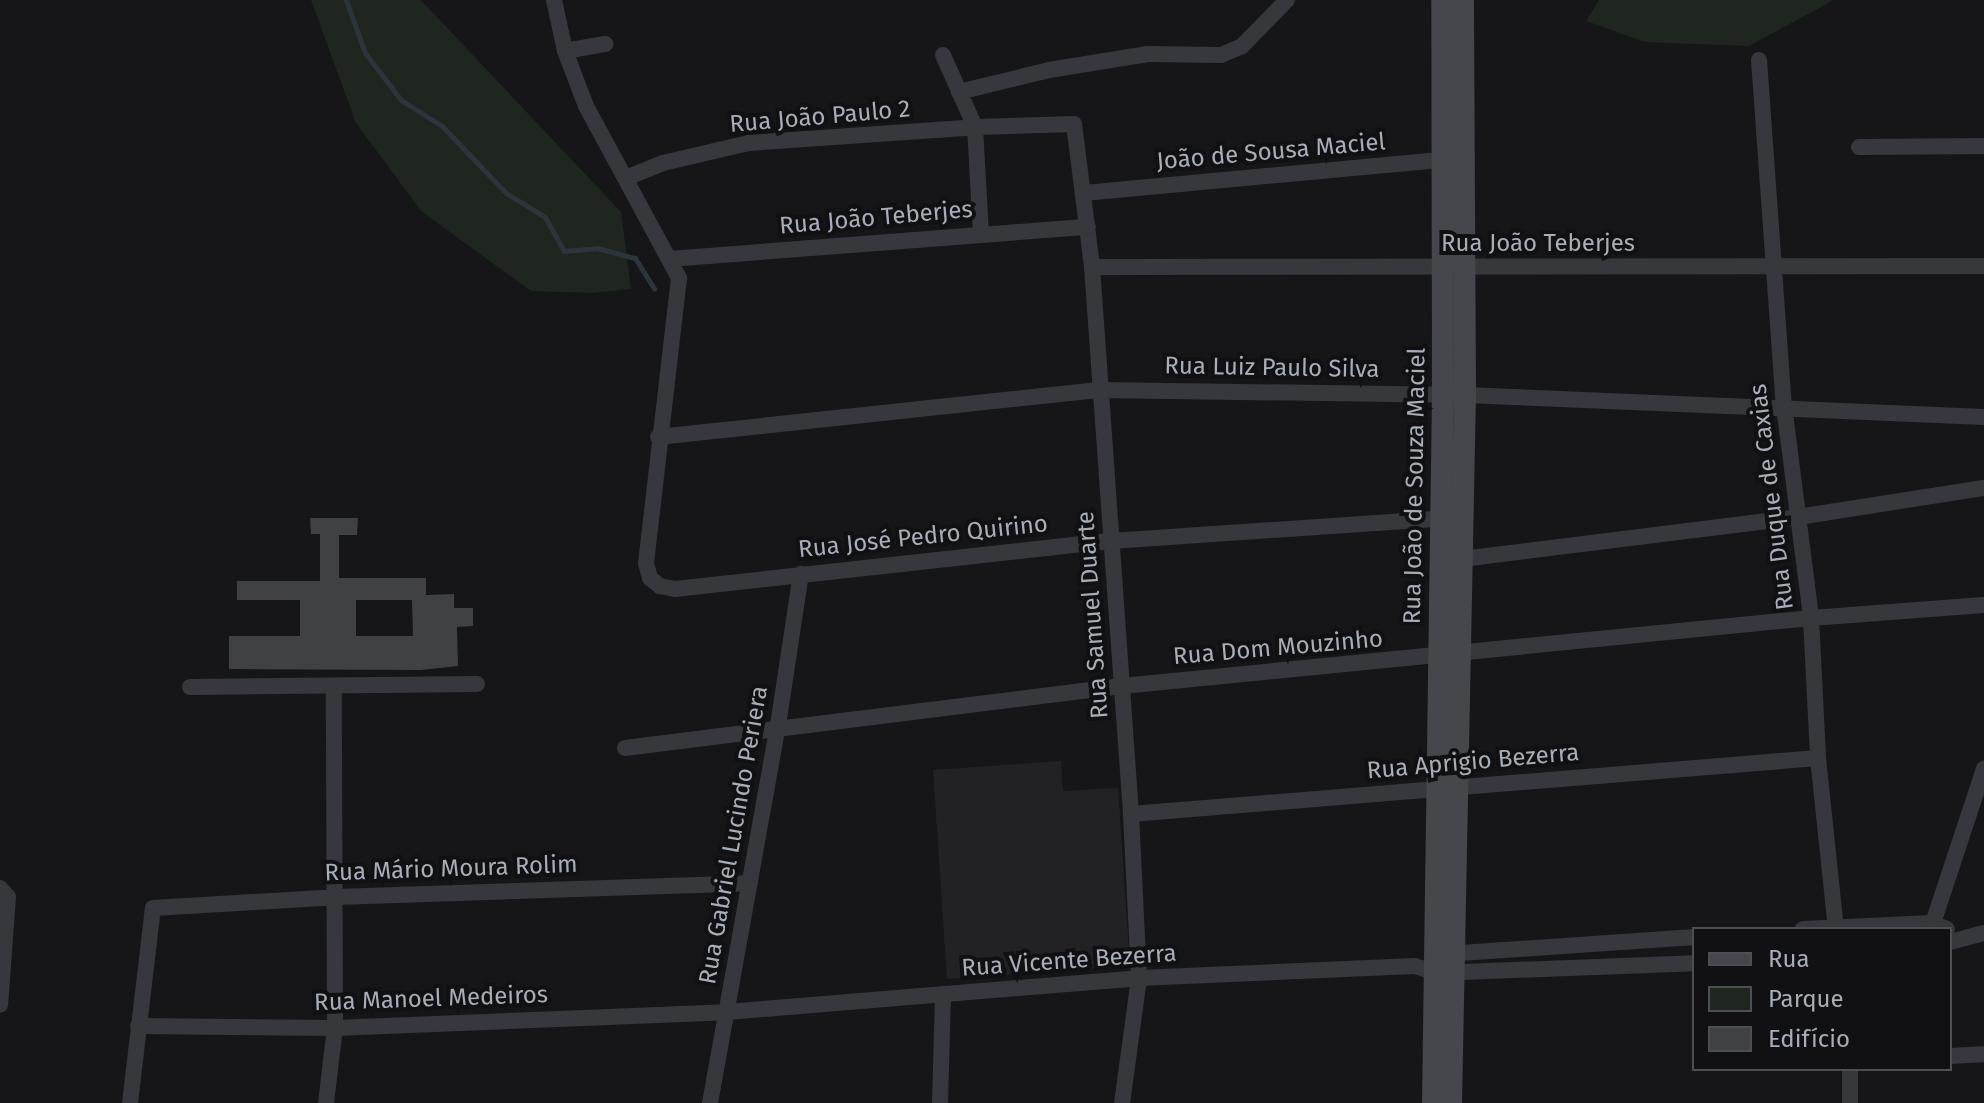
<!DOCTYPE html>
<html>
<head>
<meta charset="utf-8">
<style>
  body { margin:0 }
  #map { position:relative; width:1984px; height:1103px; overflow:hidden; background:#161618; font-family:"Fira Sans",sans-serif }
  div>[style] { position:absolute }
  .built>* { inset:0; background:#222225 }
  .green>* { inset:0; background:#1e261f }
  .stream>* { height:5px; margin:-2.5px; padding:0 2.5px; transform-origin:2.5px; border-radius:2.5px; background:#2c353c }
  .building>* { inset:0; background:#404145 }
  .street>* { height:16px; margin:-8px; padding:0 8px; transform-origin:8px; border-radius:8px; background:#37383d }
  .secondary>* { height:22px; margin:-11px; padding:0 11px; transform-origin:11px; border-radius:11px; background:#45474d }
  span { translate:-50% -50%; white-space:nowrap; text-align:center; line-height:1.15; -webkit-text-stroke:8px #111113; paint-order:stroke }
  .street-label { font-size:24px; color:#a8adb8 }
  .legend { position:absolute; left:1692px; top:927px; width:260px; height:144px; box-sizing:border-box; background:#111113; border:2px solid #4d4f55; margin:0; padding:10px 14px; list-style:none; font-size:24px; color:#a8adb8 }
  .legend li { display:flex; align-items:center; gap:16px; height:40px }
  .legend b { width:40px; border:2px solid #4d4f55 }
</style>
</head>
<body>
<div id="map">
  <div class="built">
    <div style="clip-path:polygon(1061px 761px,1063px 791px,1118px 788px,1130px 966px,947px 979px,933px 770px)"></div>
  </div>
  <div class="green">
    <div style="clip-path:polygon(311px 0,421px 0,621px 212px,631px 289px,590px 293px,531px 291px,421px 211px,356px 123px)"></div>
    <div style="clip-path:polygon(1599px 0,1834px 0,1749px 46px,1645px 42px,1586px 21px)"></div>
  </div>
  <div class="stream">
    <div style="left:346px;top:0;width:56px;rotate:70.3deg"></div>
    <div style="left:365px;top:53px;width:59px;rotate:52.5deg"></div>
    <div style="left:401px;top:100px;width:49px;rotate:32.4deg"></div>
    <div style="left:442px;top:126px;width:93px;rotate:46.3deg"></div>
    <div style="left:506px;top:193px;width:46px;rotate:31.6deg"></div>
    <div style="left:545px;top:217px;width:39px;rotate:61deg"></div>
    <div style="left:564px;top:251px;width:33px;rotate:-5deg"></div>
    <div style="left:597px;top:248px;width:39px;rotate:15deg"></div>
    <div style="left:635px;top:258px;width:36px;rotate:58deg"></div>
  </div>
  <div class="building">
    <div style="clip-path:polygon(evenodd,310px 518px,358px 518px,357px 535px,339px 535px,339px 578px,426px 578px,426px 595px,454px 594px,454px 608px,473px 608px,473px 626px,457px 627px,458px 666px,421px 670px,229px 669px,229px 636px,300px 636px,300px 600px,237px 600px,237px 581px,320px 581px,320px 534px,311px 534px,310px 518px,356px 600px,412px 600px,413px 636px,356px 636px,356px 600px)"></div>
  </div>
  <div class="street">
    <div style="left:554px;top:0;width:52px;rotate:77.8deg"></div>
    <div style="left:565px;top:51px;width:59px;rotate:69.1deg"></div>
    <div style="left:586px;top:106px;width:196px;rotate:61.6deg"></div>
    <div style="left:679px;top:278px;width:287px;rotate:96.6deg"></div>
    <div style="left:646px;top:563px;width:16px;rotate:75deg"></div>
    <div style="left:650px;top:578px;width:13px;rotate:39deg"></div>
    <div style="left:660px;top:586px;width:15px;rotate:11deg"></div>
    <div style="left:675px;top:589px;width:439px;rotate:-6.3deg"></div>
    <div style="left:1111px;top:541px;width:339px;rotate:-3.9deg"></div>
    <div style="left:565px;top:51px;width:41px;rotate:-9.9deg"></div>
    <div style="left:943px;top:55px;width:79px;rotate:66deg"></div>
    <div style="left:975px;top:127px;width:107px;rotate:86.8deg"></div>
    <div style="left:1759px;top:60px;width:347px;rotate:85.9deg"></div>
    <div style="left:1784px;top:406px;width:214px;rotate:82.7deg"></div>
    <div style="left:1811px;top:618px;width:140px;rotate:87.1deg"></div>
    <div style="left:1818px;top:758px;width:172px;rotate:84deg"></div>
    <div style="left:959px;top:92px;width:93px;rotate:-13.7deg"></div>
    <div style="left:1049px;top:70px;width:100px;rotate:-9.2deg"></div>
    <div style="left:1148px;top:54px;width:73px;rotate:0.8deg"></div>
    <div style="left:1221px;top:55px;width:23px;rotate:-23deg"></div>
    <div style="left:1242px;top:46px;width:64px;rotate:-45.6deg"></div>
    <div style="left:1859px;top:147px;width:125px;rotate:-0.5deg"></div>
    <div style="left:626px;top:178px;width:40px;rotate:-22deg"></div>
    <div style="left:663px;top:163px;width:88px;rotate:-13.1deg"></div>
    <div style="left:749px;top:143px;width:227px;rotate:-4deg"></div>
    <div style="left:975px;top:127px;width:99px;rotate:-1.7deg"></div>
    <div style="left:1074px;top:124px;width:144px;rotate:82.8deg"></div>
    <div style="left:1092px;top:267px;width:548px;rotate:85.92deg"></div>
    <div style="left:1131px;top:814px;width:164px;rotate:87.2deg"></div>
    <div style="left:1139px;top:978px;width:126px;rotate:97.7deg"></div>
    <div style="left:1084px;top:193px;width:371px;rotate:-5.3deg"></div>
    <div style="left:669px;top:259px;width:420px;rotate:-4.4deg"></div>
    <div style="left:1092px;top:267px;width:892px;rotate:-0.06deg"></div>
    <div style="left:658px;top:437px;width:445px;rotate:-6.1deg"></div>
    <div style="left:1101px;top:390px;width:364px;rotate:0.8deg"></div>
    <div style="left:1465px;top:395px;width:519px;rotate:2.43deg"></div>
    <div style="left:1462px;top:559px;width:339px;rotate:-7.1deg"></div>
    <div style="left:1798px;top:517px;width:188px;rotate:-8.9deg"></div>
    <div style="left:190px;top:687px;width:287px;rotate:-0.6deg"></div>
    <div style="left:625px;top:748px;width:501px;rotate:-7.11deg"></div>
    <div style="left:1122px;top:686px;width:692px;rotate:-5.64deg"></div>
    <div style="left:1811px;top:618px;width:173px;rotate:-4.3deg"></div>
    <div style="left:1131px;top:814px;width:689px;rotate:-4.66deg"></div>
    <div style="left:0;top:888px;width:12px;rotate:48deg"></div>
    <div style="left:8px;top:897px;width:108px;rotate:94.2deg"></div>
    <div style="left:1803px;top:929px;width:129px;rotate:-2.7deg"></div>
    <div style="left:1932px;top:923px;width:16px;rotate:22deg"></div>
    <div style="left:1931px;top:929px;width:169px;rotate:-71.7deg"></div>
    <div style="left:1950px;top:942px;width:35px;rotate:-15deg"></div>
    <div style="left:1446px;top:954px;width:249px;rotate:-3.9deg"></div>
    <div style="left:138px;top:1026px;width:197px;rotate:0.6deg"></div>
    <div style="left:335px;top:1028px;width:392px;rotate:-2.3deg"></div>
    <div style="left:727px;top:1012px;width:413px;rotate:-4.7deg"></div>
    <div style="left:1139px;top:978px;width:276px;rotate:-2.5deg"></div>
    <div style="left:1415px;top:966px;width:23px;rotate:18deg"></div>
    <div style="left:1437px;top:973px;width:257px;rotate:-2.2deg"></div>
    <div style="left:1950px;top:1056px;width:34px;rotate:-3deg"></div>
    <div style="left:1850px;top:1069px;width:34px;rotate:90deg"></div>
    <div style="left:130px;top:1103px;width:196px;rotate:-83.3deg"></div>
    <div style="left:153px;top:908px;width:183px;rotate:-3.4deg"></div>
    <div style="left:336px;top:897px;width:414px;rotate:-1.9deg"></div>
    <div style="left:326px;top:1103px;width:76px;rotate:-83.2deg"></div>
    <div style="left:335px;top:1028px;width:340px;rotate:-90.2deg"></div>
    <div style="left:710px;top:1103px;width:377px;rotate:-79.8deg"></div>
    <div style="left:777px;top:732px;width:160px;rotate:-81.4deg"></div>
    <div style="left:940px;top:1103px;width:109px;rotate:-88.4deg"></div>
  </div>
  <div class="secondary">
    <div style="left:1433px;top:1103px;width:708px;rotate:-89.19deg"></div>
    <div style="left:1443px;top:395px;width:395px;rotate:-90.1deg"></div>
    <div style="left:1451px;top:1103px;width:708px;rotate:-88.87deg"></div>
    <div style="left:1465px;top:395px;width:395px;rotate:-90.3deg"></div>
  </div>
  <div class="street-label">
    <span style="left:820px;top:117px;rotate:-5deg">Rua João Paulo 2</span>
    <span style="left:1271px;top:152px;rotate:-5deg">João de Sousa Maciel</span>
    <span style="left:876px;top:218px;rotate:-5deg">Rua João Teberjes</span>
    <span style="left:1538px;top:244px">Rua João Teberjes</span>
    <span style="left:1272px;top:368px;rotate:1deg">Rua Luiz Paulo Silva</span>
    <span style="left:1415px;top:486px;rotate:-89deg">Rua João de Souza Maciel</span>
    <span style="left:1772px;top:497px;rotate:-97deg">Rua Duque de Caxias</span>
    <span style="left:923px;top:537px;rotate:-6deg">Rua José Pedro Quirino</span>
    <span style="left:1093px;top:615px;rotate:-94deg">Rua Samuel Duarte</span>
    <span style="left:1278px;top:648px;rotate:-5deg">Rua Dom Mouzinho</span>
    <span style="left:1473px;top:762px;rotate:-5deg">Rua Aprigio Bezerra</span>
    <span style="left:734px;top:835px;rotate:-80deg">Rua Gabriel Lucindo Periera</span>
    <span style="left:451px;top:869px;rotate:-2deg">Rua Mário Moura Rolim</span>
    <span style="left:1069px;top:961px;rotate:-4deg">Rua Vicente Bezerra</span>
    <span style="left:431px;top:999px;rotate:-2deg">Rua Manoel Medeiros</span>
  </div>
  <ul class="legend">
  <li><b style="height:10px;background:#45474d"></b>Rua</li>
  <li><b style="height:22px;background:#1e261f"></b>Parque</li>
  <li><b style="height:22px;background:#404145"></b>Edifício</li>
  </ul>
</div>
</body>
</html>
